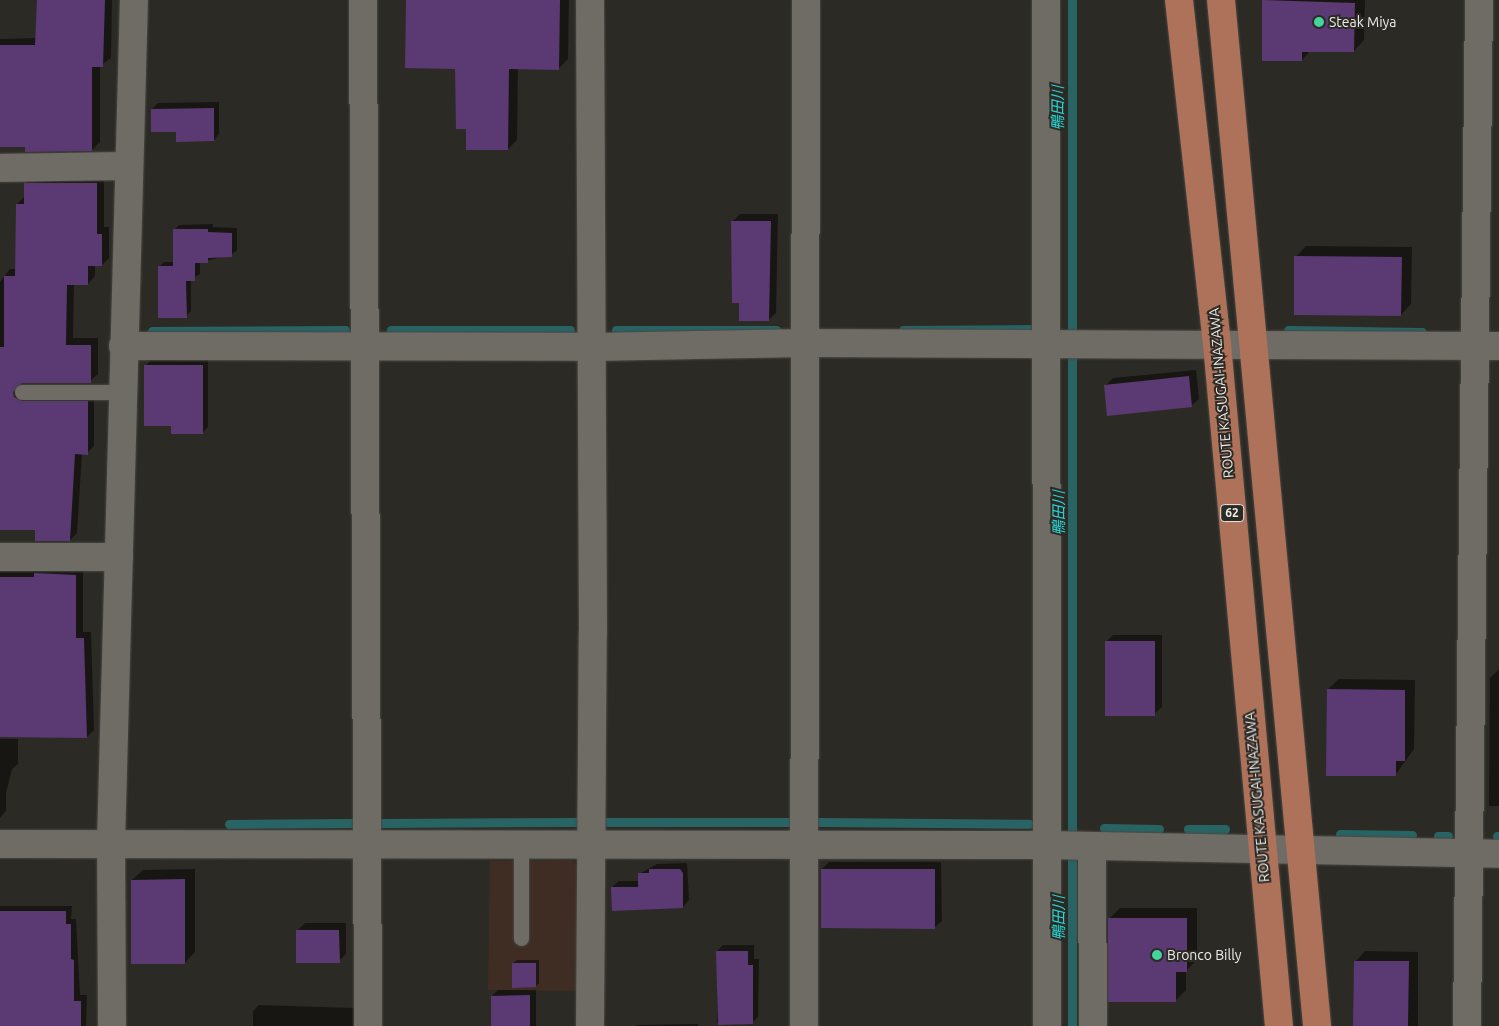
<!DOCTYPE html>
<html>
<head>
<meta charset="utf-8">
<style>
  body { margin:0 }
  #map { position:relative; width:1499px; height:1026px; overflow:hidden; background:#2c2a25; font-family:Ubuntu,"Noto Sans JP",sans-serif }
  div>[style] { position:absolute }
  .industrial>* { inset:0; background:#3f2d24 }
  .shadow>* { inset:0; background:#0007 }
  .stream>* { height:9px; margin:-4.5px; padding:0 4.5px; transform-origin:4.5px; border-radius:4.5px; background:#296464 }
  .building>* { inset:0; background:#5b3973 }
  .roads { filter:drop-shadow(0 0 1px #484743) drop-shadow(0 0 1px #484743) }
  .service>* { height:15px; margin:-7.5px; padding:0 7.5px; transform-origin:7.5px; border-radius:7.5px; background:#6e6c65 }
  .minor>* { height:28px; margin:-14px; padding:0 14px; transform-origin:14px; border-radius:14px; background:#6e6c65 }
  .tertiary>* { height:28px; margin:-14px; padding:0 14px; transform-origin:14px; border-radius:14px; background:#6e6c65 }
  .primary>* { height:28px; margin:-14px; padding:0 14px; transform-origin:14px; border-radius:14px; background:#ae7159 }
  .dots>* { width:14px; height:14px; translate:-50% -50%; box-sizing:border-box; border:2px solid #2c2a25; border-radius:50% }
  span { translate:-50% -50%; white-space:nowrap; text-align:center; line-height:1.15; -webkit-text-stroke:4px #2c2a25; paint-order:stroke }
  .shield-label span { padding:1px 4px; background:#2c2a25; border:1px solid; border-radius:4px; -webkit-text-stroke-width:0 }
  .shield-label { font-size:12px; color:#eeece9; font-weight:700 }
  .poi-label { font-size:14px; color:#eeece9 }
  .left { translate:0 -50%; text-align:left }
  .street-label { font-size:14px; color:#eeece9 }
  .water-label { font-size:15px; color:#27d8d9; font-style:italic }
</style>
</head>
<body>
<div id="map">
  <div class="industrial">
    <div style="clip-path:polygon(572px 860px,582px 872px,580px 991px,488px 990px,490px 861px)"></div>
  </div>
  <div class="shadow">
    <div style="clip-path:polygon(39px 0,112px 0,111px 58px,100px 66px,100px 142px,92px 150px,0 146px,0 39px,37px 38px)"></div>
    <div style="clip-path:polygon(407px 0,569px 0,568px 59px,559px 68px,518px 68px,517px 140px,508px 149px,467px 128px,457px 67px)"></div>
    <div style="clip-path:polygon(1264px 0,1365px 0,1364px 40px,1354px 51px,1311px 50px,1302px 60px,1263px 59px)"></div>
    <div style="clip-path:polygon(219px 102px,219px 134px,214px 140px,177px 131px,152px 109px,158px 103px)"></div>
    <div style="clip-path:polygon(33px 176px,104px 176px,104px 227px,109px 227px,109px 258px,102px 265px,95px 265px,95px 276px,88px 284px,74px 284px,73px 338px,98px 338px,98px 374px,90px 381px,19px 383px,21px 390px,94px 395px,94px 446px,87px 453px,82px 453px,77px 533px,70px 540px,36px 529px,0 529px,0 282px,10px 269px,16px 269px,17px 204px,24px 197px,25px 184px)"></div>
    <div style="clip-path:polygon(740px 214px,778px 214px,776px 313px,768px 320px,740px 302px,733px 221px)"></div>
    <div style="clip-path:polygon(213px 224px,213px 227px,237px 228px,237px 250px,231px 255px,200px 262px,200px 274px,191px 279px,191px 311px,186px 316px,159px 267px,164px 262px,174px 262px,174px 230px,179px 225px)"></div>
    <div style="clip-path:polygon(1306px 246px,1412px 247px,1411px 304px,1401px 315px,1296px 257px)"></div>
    <div style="clip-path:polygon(151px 360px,208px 360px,208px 427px,202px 433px,172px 425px,145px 366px)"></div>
    <div style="clip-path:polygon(1196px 370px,1199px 399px,1191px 406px,1106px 385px,1113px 378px)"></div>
    <div style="clip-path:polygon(83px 568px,83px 632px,91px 632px,94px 730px,87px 737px,0 736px,0 570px)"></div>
    <div style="clip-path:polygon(1113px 635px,1162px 635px,1162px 707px,1154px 714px,1106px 642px)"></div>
    <div style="clip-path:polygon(1499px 669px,1499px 806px,1489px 806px,1490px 678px)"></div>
    <div style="clip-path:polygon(1339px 679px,1415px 680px,1414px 749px,1396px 774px,1328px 689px)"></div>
    <div style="clip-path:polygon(0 739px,18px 739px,18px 764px,12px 769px,6px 793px,6px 811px,0 818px)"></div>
    <div style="clip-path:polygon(829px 862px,941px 862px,942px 921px,935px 927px,822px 869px)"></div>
    <div style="clip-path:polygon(687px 863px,689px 900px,683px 907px,612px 887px,619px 881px,639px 881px,639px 874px,657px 864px)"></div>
    <div style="clip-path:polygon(195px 869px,195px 952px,185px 963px,132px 880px,143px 870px)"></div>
    <div style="clip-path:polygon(0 906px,72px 906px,71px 919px,76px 919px,80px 995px,87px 995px,86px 1026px,0 1026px)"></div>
    <div style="clip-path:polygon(1120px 908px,1197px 908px,1197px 960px,1186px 971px,1186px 990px,1176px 1000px,1109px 919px)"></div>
    <div style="clip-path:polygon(305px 923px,346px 923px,346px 954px,339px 961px,298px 930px)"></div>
    <div style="clip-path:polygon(723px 945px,754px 945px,754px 959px,759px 959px,758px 1017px,752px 1023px,717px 1023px,717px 951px)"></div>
    <div style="clip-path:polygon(1365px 951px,1418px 952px,1418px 1026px,1355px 1026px,1355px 962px)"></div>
    <div style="clip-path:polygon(517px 960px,539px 960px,539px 983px,536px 986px,513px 963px)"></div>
    <div style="clip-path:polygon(498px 990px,536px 990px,536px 1026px,492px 1026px,492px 996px)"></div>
    <div style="clip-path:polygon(259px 1005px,354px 1008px,354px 1026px,253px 1026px,253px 1011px)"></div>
    <div style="clip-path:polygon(698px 1024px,698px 1026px,636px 1026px,637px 1025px)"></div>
  </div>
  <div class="stream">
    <div style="left:1072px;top:0;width:1026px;rotate:90deg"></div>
    <div style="left:391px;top:330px;width:179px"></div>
    <div style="left:616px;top:330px;width:160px"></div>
    <div style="left:903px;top:330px;width:135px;rotate:-0.4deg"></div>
    <div style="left:1288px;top:330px;width:134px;rotate:0.9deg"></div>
    <div style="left:152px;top:331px;width:193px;rotate:-0.3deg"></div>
    <div style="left:606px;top:822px;width:185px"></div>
    <div style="left:819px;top:822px;width:210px;rotate:0.5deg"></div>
    <div style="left:382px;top:823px;width:197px;rotate:-0.3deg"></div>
    <div style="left:229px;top:824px;width:125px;rotate:-0.5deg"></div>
    <div style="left:1104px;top:828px;width:55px;rotate:1deg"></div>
    <div style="left:1188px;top:829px;width:37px"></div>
    <div style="left:1340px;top:834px;width:72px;rotate:0.8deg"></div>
    <div style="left:1438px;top:836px;width:10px"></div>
    <div style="left:1497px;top:836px;width:2px"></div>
  </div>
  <div class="building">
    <div style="clip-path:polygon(37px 0,105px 0,103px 67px,92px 67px,92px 151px,25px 152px,25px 147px,0 147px,0 45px,35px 45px)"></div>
    <div style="clip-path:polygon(406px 0,560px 0,559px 70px,509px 69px,508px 150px,466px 150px,466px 129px,456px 129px,455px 69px,405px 68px)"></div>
    <div style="clip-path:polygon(1262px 0,1355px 3px,1354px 52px,1302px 52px,1302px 61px,1262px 61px)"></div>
    <div style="clip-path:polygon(214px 108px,214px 141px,176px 142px,176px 132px,151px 132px,151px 109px)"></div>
    <div style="clip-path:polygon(24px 183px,97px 183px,97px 234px,102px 234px,102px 266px,88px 266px,88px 285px,67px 285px,66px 345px,91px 345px,91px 383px,22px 383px,13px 392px,14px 397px,22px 401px,88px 401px,88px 455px,75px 454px,70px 541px,35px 541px,35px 530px,0 530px,0 347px,4px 347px,4px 276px,15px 276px,16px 204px,24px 204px)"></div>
    <div style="clip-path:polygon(731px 221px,771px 221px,769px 321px,739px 321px,739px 303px,732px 303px)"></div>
    <div style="clip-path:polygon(173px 229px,208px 229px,208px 232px,232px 233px,232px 257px,208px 258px,208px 263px,195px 263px,195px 281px,186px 281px,187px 318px,158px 318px,158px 266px,173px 266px)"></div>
    <div style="clip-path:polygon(1294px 256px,1402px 257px,1401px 316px,1294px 315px)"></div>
    <div style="clip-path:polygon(144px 365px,203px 365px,203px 434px,171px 434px,171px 426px,144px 426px)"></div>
    <div style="clip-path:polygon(1189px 376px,1192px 407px,1107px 416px,1104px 385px)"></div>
    <div style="clip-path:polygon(34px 573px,76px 575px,76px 638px,84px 638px,87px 738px,0 737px,0 577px,34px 577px)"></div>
    <div style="clip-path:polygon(1105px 641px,1155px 641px,1155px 716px,1105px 716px)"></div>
    <div style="clip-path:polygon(1327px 689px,1405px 690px,1405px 761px,1396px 761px,1396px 776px,1326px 776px)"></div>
    <div style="clip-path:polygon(649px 869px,680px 869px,683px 873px,683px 908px,612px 911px,611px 887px,638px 887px,638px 873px,649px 873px)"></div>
    <div style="clip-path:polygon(821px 869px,935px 869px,935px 929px,821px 928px)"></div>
    <div style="clip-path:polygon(185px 879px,185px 964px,131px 964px,131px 880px)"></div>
    <div style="clip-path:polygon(0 911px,66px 911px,66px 924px,71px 924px,71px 959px,74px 960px,74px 1001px,81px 1001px,81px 1026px,0 1026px)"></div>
    <div style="clip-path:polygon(1108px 918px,1187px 918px,1187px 972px,1176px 972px,1176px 1002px,1108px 1002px)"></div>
    <div style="clip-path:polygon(296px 930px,339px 930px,340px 963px,296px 963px)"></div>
    <div style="clip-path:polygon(716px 951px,748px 951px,748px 965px,753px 965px,753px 1024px,718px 1025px)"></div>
    <div style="clip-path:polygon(1354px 961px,1409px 961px,1408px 1026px,1353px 1026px)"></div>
    <div style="clip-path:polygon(512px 963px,536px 963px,536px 987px,512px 988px)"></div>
    <div style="clip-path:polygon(530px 995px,530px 1026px,491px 1026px,491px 996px)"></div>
  </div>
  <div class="roads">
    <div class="service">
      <div style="left:22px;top:392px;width:100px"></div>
      <div style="left:521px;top:843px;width:95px;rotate:90deg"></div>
    </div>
    <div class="minor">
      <div style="left:363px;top:0;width:1026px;rotate:89.72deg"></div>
      <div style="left:1046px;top:0;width:1026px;rotate:89.94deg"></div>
      <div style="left:0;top:168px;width:128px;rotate:-0.9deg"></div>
      <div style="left:123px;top:346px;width:469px;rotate:0.1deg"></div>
      <div style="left:592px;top:347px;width:213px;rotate:-1.1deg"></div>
      <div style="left:805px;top:343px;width:694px;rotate:0.25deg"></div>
      <div style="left:0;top:557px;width:119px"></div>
      <div style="left:1092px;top:846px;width:180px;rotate:89.7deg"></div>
      <div style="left:590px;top:1026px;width:393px;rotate:-89.6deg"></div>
      <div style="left:593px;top:633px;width:633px;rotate:-90.27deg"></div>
      <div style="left:804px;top:1026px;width:1026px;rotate:-89.89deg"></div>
      <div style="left:1467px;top:1026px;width:1026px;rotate:-89.33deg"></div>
    </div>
    <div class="tertiary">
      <div style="left:0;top:844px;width:1047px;rotate:0.05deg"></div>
      <div style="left:1047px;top:845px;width:452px;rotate:1.1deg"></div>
      <div style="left:112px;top:1026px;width:183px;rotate:-90.3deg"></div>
      <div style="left:111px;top:843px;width:843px;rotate:-88.44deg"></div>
    </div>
    <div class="primary">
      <div style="left:1179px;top:0;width:346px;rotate:83.7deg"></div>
      <div style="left:1217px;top:344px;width:685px;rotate:84.81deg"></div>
      <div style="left:1221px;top:0;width:1030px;rotate:84.65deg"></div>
    </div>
  </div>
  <div class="dots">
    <div style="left:1319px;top:22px;background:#45d49e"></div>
    <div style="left:1157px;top:955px;background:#45d49e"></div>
  </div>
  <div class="shield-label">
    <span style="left:1232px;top:513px">62</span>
  </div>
  <div class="poi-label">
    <span class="left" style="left:1329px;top:22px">Steak Miya</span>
    <span class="left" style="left:1167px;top:955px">Bronco Billy</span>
  </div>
  <div class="street-label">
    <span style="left:1221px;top:393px;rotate:-95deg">ROUTE KASUGAI-INAZAWA</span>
    <span style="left:1257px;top:797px;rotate:-95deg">ROUTE KASUGAI-INAZAWA</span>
  </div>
  <div class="water-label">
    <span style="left:1058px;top:108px;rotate:-90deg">鴨田川</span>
    <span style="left:1059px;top:513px;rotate:-90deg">鴨田川</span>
    <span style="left:1059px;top:918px;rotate:-90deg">鴨田川</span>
  </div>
</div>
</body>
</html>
